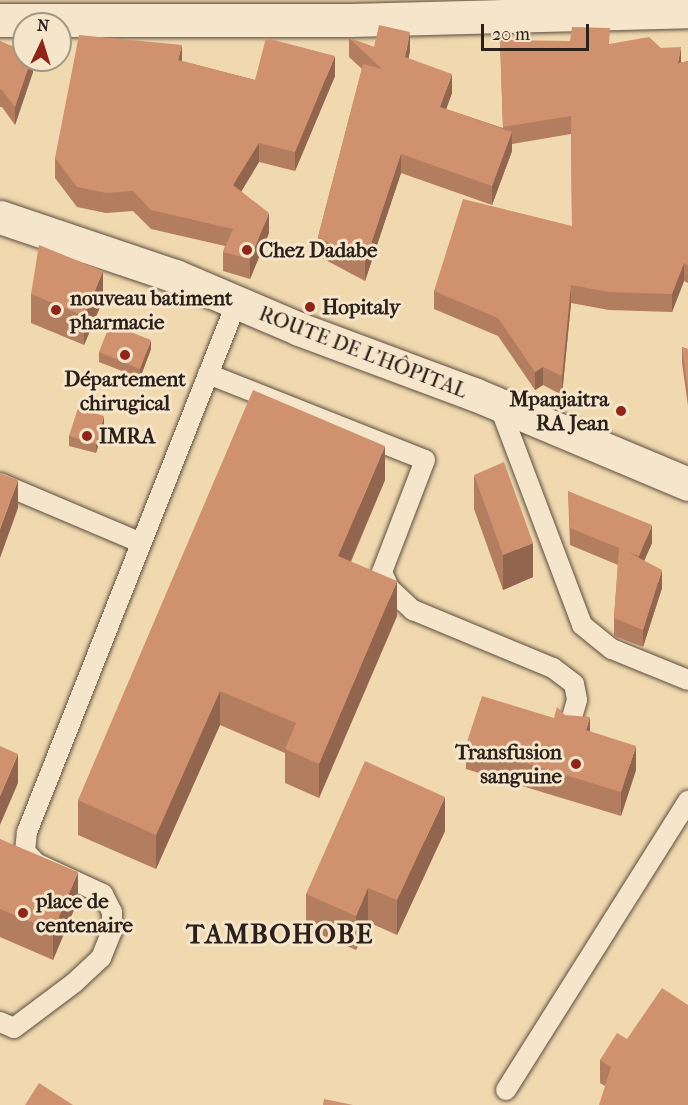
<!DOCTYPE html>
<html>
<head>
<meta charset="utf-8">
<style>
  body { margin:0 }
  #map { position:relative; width:688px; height:1105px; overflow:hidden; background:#f0d9af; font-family:"IM FELL French Canon",serif }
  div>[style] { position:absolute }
  .roads { filter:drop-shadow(0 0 2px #5c4e3f) drop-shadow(0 0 2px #5c4e3f) }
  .service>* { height:20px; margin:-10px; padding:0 10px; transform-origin:10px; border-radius:10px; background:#f5e6cb }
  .tertiary>* { height:33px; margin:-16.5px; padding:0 16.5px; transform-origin:16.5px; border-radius:16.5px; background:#f5e6cb }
  .wall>* { inset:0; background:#b37d5f }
  .shaded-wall>* { inset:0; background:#92664e }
  .building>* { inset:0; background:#d0916f }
  .dots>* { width:16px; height:16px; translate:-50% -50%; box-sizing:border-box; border:3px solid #f5e6cb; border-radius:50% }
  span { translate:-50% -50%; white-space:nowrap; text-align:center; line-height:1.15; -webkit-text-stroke:6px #f5e6cb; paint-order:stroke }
  .poi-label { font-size:21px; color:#2b201a; font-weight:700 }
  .left { translate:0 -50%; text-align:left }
  .right { translate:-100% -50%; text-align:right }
  .street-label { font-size:21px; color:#2b201a }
  .district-label { font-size:27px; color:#2b201a; font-weight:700; letter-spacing:1.5px }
  .north { position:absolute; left:12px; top:12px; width:60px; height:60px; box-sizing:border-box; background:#f5e6cb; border:2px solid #a49784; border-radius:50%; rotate:4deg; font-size:16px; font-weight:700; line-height:24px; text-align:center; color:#2b201a }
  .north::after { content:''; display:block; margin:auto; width:21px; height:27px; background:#8f2418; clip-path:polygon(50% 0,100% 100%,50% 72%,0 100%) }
  .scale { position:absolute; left:481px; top:24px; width:108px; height:27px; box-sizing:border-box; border:3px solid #2b201a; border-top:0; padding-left:8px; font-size:18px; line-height:21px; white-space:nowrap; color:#2b201a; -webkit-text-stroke:4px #f5e6cb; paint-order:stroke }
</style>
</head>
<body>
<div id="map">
  <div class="roads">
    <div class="service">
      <div style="left:208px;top:374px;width:233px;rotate:21.6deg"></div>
      <div style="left:425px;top:460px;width:120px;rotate:111deg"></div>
      <div style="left:382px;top:572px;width:17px;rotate:66deg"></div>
      <div style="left:389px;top:588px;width:33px;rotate:43deg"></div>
      <div style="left:413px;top:610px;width:152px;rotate:22.5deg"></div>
      <div style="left:553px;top:668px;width:26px;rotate:37deg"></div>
      <div style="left:574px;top:684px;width:16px;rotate:79deg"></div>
      <div style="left:577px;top:700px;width:29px;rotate:106deg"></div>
      <div style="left:499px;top:405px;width:235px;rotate:69.3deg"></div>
      <div style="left:582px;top:625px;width:38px;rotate:39deg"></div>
      <div style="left:612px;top:649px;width:82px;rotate:22.2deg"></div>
      <div style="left:0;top:483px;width:151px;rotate:23deg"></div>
      <div style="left:0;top:1022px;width:15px;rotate:23deg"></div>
      <div style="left:14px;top:1028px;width:75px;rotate:-36.9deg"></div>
      <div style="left:74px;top:983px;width:37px;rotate:-43deg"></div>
      <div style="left:101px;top:958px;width:29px;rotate:-68deg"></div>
      <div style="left:112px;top:931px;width:19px;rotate:-90deg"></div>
      <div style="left:112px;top:912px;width:20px;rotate:-117deg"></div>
      <div style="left:103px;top:894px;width:74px;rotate:-155.2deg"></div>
      <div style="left:36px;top:863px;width:16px;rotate:-133deg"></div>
      <div style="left:25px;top:851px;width:19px;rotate:-84deg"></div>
      <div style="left:27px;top:832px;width:568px;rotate:-68.4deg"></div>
      <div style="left:506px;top:1090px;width:342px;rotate:-57.8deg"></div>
    </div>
    <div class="tertiary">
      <div style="left:0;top:20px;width:350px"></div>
      <div style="left:350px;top:20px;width:338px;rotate:-1.5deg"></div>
      <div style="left:0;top:217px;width:185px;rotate:18.6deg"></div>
      <div style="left:175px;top:276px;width:135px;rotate:23.1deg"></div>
      <div style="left:299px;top:329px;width:187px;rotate:20.4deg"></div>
      <div style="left:474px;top:394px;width:232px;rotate:22.8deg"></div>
    </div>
  </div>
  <div class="wall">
    <div style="clip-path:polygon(349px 38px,374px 47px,410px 51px,408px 58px,452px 93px,446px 109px,503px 128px,500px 40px,610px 44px,661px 48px,681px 63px,688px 61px,688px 283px,684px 281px,672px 312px,609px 310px,571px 303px,562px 395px,543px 385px,535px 390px,498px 336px,434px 309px,434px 291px,572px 226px,571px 134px,512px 144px,512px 151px,492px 205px,401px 173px,365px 281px,318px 256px,318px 237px,362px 69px,349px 57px)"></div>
    <div style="clip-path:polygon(0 41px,33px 60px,33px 72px,15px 125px,2px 107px,0 107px)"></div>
    <div style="clip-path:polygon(182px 61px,255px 80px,335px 76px,295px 171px,259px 162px,241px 192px,269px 233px,250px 279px,223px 271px,223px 252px,225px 246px,151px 229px,133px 211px,106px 213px,77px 207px,55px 178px,55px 158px)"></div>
    <div style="clip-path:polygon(31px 294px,103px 300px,84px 345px,31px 323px)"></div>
    <div style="clip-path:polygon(682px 347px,688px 349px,688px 406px,682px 363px)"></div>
    <div style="clip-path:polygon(151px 349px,140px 378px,99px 362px,99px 352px)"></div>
    <div style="clip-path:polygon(104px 425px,96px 453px,69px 446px,69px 436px)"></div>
    <div style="clip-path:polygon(474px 475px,533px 577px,503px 590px,474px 509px)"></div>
    <div style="clip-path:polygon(385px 480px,351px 562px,397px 616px,319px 798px,285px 783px,285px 753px,220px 725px,156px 869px,78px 835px,78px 800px)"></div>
    <div style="clip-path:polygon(568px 491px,652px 543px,644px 560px,662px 588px,643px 647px,614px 636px,614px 618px,618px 565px,570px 545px)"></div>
    <div style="clip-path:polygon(565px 715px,590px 731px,636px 770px,621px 816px,466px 769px,466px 745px)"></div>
    <div style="clip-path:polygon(445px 831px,397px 935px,368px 922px,356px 950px,306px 928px,306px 894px)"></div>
    <div style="clip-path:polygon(0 839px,78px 900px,53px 960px,0 937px)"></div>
    <div style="clip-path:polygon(627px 1039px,605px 1086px,600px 1083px,600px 1060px)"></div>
  </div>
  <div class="shaded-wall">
    <div style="clip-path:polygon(410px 32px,410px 51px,405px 76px,405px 57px)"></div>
    <div style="clip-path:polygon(182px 45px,182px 65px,178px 60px)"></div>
    <div style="clip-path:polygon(681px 47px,681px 66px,678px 63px)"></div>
    <div style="clip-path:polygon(335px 56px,335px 76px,295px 171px,295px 152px)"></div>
    <div style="clip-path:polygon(31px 60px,33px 60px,33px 72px,15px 125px,15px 107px)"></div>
    <div style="clip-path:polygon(452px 74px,452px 93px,440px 126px,440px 107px)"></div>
    <div style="clip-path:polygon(512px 132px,512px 151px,492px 205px,492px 186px)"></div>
    <div style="clip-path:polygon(259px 143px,259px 162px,233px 205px,233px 185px)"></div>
    <div style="clip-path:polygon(401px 154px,401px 173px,365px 281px,365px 262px)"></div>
    <div style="clip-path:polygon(269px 213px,269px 233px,250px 279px,250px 259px)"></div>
    <div style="clip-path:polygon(684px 263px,684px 281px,672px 312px,672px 294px)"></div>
    <div style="clip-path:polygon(103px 271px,103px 300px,84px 345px,84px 316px)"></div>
    <div style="clip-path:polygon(571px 285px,571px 303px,562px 395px,562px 376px)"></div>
    <div style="clip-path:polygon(151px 340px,151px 349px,140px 378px,140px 369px)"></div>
    <div style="clip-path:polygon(543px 367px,543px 385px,535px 390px,535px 372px)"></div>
    <div style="clip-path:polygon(104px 416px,104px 425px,96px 453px,96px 444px)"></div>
    <div style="clip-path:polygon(385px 446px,385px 480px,338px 590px,338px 556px)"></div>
    <div style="clip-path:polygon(18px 480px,18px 508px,0 558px,0 529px)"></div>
    <div style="clip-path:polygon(652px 525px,652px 543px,639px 573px,639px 556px)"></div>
    <div style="clip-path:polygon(533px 543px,533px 577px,503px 590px,503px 555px)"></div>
    <div style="clip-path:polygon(662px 570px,662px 588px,643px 647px,643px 630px)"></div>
    <div style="clip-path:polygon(397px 581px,397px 616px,319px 798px,319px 764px)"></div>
    <div style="clip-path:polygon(220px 691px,220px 725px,156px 869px,156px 835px)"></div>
    <div style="clip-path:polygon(590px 717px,590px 741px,586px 730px)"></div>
    <div style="clip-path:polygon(636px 746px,636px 770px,621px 816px,621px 792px)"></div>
    <div style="clip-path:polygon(18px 754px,18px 783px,0 825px,0 796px)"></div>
    <div style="clip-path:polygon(445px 797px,445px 831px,397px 935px,397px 900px)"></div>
    <div style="clip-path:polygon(78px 872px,78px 900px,53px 960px,53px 931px)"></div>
    <div style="clip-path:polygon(368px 888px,368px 922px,356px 950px,356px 916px)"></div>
  </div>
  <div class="building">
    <div style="clip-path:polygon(379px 25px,410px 32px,405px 57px,452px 74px,440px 107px,512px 132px,492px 186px,401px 154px,365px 262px,318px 237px,363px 64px,382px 69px,349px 38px,374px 47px)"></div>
    <div style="clip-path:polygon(572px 27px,610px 28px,609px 44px,649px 37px,661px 48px,681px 47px,678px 63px,688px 61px,688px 265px,684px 263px,672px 294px,609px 292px,571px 285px,562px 376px,543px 367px,535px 372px,498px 318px,434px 291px,463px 199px,572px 226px,571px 116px,503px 127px,500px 40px,570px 41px)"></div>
    <div style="clip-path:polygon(79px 35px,182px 45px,178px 60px,255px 80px,266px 38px,335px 56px,295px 152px,259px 143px,233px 185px,269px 213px,250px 259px,223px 252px,233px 229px,151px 210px,133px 191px,106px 193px,77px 187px,55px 158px)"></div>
    <div style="clip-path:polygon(0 41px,24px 51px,24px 60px,31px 60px,15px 107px,2px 90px,0 89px)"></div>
    <div style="clip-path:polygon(39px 245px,103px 271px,84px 316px,31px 294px)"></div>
    <div style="clip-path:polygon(110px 324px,151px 340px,140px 369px,99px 352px)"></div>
    <div style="clip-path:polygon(682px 347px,688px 349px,688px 390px)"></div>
    <div style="clip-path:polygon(253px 390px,385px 446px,338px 556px,397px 581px,319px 764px,285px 749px,296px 723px,220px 691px,156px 835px,78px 800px)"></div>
    <div style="clip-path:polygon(78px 408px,104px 416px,96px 444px,69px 436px)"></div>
    <div style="clip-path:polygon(504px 462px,533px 543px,503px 555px,474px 475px)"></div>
    <div style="clip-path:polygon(0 473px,18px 480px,0 529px)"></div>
    <div style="clip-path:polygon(568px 491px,652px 525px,639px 556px,628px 552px,662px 570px,643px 630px,614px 618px,619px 548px,570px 528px)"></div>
    <div style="clip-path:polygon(482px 696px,554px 718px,557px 707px,565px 715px,590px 717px,586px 730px,636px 746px,621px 792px,466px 745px)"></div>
    <div style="clip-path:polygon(0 746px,18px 754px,0 796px)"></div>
    <div style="clip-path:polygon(365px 761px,445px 797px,397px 900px,368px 888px,356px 916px,306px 894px)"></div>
    <div style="clip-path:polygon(0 839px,78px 872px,53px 931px,0 909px)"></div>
    <div style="clip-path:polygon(662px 988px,688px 1005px,688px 1105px,599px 1105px,611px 1067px,600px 1060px,617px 1033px,627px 1039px)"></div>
    <div style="clip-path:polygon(39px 1083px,73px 1105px,25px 1105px)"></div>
    <div style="clip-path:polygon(324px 1099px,353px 1105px,323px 1105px)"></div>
  </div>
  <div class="dots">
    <div style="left:247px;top:250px;background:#8f2418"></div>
    <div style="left:310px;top:307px;background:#8f2418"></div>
    <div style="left:56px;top:310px;background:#8f2418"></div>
    <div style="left:125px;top:355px;background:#8f2418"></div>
    <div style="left:621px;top:411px;background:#8f2418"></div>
    <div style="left:87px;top:436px;background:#8f2418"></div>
    <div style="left:576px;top:764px;background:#8f2418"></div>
    <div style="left:23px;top:913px;background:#8f2418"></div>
  </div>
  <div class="poi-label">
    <span class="left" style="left:259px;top:250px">Chez Dadabe</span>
    <span class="left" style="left:70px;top:310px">nouveau batiment<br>pharmacie</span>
    <span class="left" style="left:322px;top:307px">Hopitaly</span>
    <span style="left:125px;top:391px">Département<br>chirugical</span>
    <span class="right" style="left:609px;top:411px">Mpanjaitra<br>RA Jean</span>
    <span class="left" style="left:99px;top:436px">IMRA</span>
    <span class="right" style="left:562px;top:764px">Transfusion<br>sanguine</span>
    <span class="left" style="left:36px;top:913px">place de<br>centenaire</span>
  </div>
  <div class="street-label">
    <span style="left:363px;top:352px;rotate:21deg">ROUTE DE L'HÔPITAL</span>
  </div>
  <div class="district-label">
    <span style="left:280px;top:935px">TAMBOHOBE</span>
  </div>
  <div class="north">N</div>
  <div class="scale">20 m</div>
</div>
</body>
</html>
